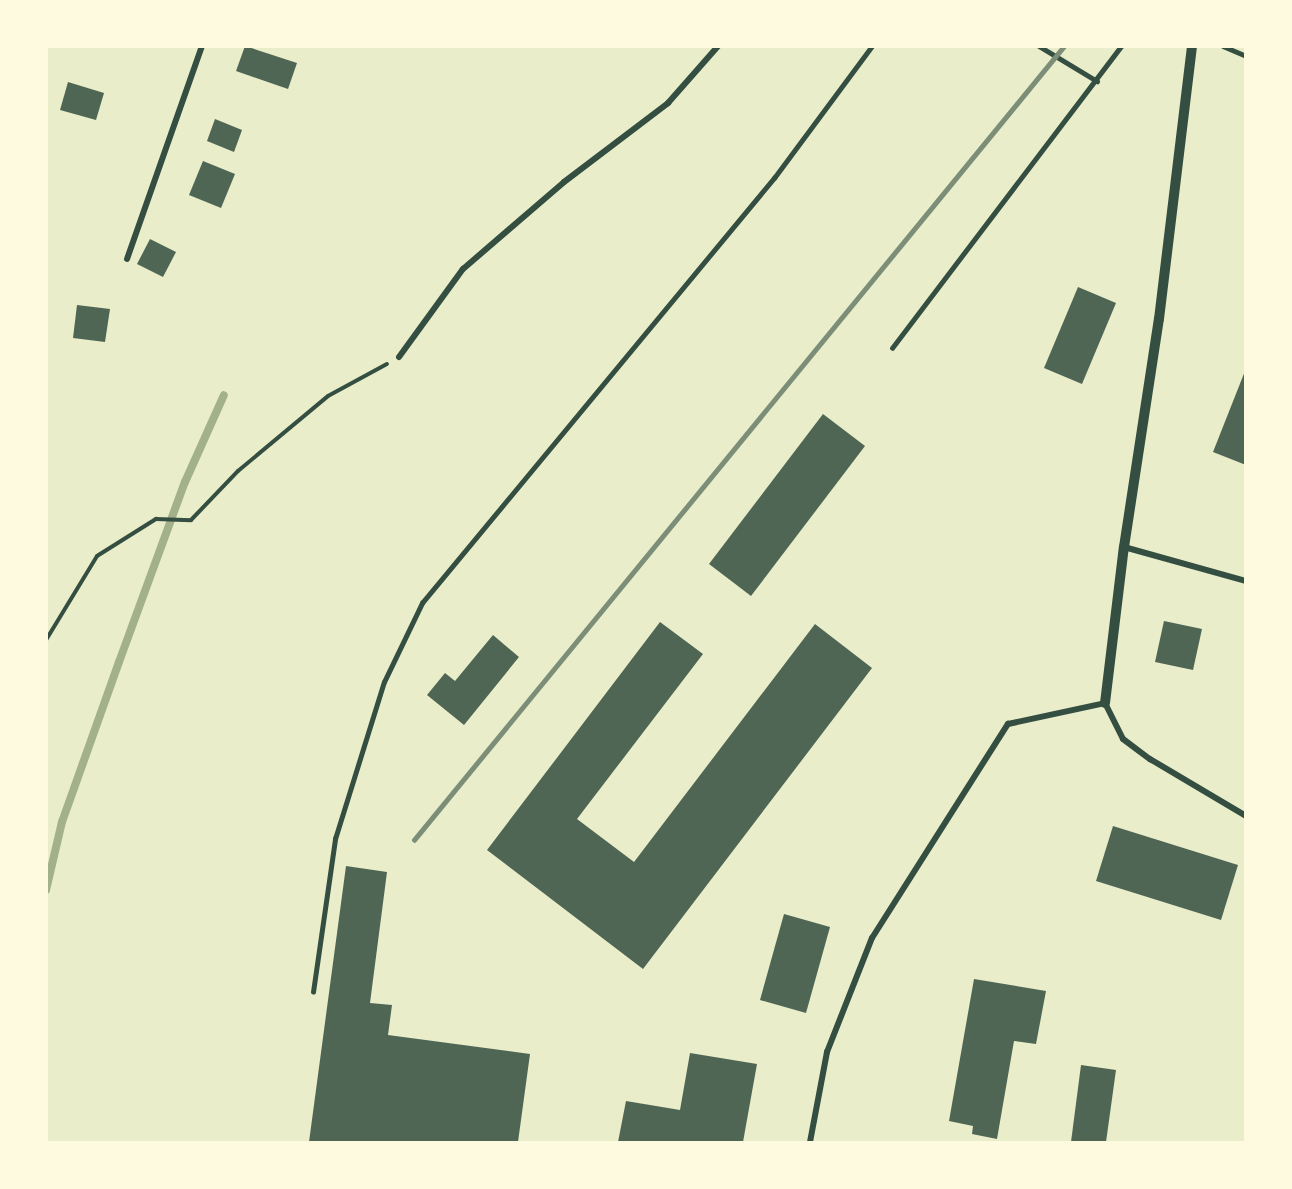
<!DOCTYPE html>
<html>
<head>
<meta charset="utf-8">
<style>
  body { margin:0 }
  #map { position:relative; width:1292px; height:1189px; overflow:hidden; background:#e9edc9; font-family:"IBM Plex Sans",sans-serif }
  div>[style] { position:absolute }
  .stream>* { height:8px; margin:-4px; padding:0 4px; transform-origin:4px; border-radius:4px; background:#a3b18a }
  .building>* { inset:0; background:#4f6655 }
  .path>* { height:4px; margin:-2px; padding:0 2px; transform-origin:2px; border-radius:2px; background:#344e41 }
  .service>* { height:4.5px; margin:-2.25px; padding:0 2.25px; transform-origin:2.25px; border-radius:2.25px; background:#344e41 }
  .minor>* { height:6px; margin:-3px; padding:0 3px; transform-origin:3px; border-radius:3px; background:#344e41 }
  .tertiary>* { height:10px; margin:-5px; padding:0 5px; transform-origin:5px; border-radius:5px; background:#344e41 }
  .rail>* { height:4.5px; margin:-2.25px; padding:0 2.25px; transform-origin:2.25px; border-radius:2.25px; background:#7c8e77 }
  span { translate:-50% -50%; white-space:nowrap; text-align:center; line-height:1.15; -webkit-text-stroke:5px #fefae0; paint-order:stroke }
  .frame { position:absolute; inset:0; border:48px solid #fefae0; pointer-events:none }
</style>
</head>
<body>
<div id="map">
  <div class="stream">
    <div style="left:46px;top:890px;width:70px;rotate:-76.8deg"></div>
    <div style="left:62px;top:822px;width:170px;rotate:-70.4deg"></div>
    <div style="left:119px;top:662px;width:192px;rotate:-69.9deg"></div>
    <div style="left:185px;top:482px;width:95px;rotate:-65.9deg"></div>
  </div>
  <div class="building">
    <div style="clip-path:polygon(245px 46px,297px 63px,288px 89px,236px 71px)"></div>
    <div style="clip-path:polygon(68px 82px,104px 93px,96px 120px,60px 110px)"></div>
    <div style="clip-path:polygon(215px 119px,242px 130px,234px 152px,207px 141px)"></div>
    <div style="clip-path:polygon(203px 161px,235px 174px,221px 208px,189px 195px)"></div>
    <div style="clip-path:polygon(150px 239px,176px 252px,163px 277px,137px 264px)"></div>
    <div style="clip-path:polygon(1078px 287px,1116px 303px,1082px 384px,1044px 368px)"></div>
    <div style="clip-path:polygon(77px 305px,110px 309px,105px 342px,73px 338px)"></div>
    <div style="clip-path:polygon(1245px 371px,1246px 371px,1246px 465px,1213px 452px)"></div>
    <div style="clip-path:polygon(823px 414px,865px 446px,751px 596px,709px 564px)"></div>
    <div style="clip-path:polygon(1164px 621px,1202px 629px,1193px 670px,1155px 662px)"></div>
    <div style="clip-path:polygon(660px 622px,703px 654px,577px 819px,634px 862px,815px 624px,872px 668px,643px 969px,487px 850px)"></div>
    <div style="clip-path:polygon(493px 635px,519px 657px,464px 725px,427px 695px,445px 673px,455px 681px)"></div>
    <div style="clip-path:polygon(1113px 826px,1238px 865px,1221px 920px,1096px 881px)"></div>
    <div style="clip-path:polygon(346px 866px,387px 872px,370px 1003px,392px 1005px,388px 1035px,530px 1054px,518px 1142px,309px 1142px)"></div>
    <div style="clip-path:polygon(784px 914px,830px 927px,806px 1013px,760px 1000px)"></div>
    <div style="clip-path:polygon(974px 979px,1046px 991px,1036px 1044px,1014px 1041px,997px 1139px,972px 1134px,973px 1126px,949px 1121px)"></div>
    <div style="clip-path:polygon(690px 1053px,757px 1064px,743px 1142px,618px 1142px,626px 1101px,680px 1110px)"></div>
    <div style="clip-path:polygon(1081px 1065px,1116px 1070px,1106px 1142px,1071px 1142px)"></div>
  </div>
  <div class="path">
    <div style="left:46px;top:640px;width:98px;rotate:-58.7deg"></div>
    <div style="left:97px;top:556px;width:70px;rotate:-32.1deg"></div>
    <div style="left:156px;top:519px;width:35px;rotate:2deg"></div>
    <div style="left:191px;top:520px;width:68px;rotate:-46.2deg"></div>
    <div style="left:238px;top:471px;width:117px;rotate:-39.8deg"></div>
    <div style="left:328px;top:396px;width:67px;rotate:-28.5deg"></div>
  </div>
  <div class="service">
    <div style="left:1039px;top:46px;width:68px;rotate:31.1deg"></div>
    <div style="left:1223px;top:46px;width:25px;rotate:23deg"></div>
    <div style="left:892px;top:348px;width:379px;rotate:-52.8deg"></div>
    <div style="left:313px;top:992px;width:155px;rotate:-81.8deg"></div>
    <div style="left:335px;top:839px;width:164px;rotate:-72.7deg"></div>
    <div style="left:384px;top:682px;width:88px;rotate:-64.3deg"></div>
    <div style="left:422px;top:603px;width:552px;rotate:-50.37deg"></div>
    <div style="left:774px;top:178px;width:164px;rotate:-53.4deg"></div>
  </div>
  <div class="minor">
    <div style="left:127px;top:259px;width:226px;rotate:-70.6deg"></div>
    <div style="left:399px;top:357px;width:109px;rotate:-54deg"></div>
    <div style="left:463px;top:269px;width:133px;rotate:-40.7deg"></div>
    <div style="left:564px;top:182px;width:131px;rotate:-37.2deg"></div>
    <div style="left:668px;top:103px;width:76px;rotate:-48.7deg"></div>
    <div style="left:1124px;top:547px;width:127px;rotate:15.6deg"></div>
    <div style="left:810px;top:1142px;width:92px;rotate:-79.3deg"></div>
    <div style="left:827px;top:1052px;width:123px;rotate:-68.5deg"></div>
    <div style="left:872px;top:938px;width:254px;rotate:-57.6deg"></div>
    <div style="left:1008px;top:724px;width:99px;rotate:-12.2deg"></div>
    <div style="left:1105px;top:703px;width:40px;rotate:63.4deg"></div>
    <div style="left:1123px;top:739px;width:34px;rotate:37deg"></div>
    <div style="left:1150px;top:759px;width:112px;rotate:30.7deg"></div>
  </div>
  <div class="tertiary">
    <div style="left:1105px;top:703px;width:157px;rotate:-83.1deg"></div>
    <div style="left:1124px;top:547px;width:231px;rotate:-81.3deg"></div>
    <div style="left:1159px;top:319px;width:275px;rotate:-83.1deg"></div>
  </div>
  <div class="rail">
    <div style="left:414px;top:840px;width:1026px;rotate:-50.69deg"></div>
  </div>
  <div class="frame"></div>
</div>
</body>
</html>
